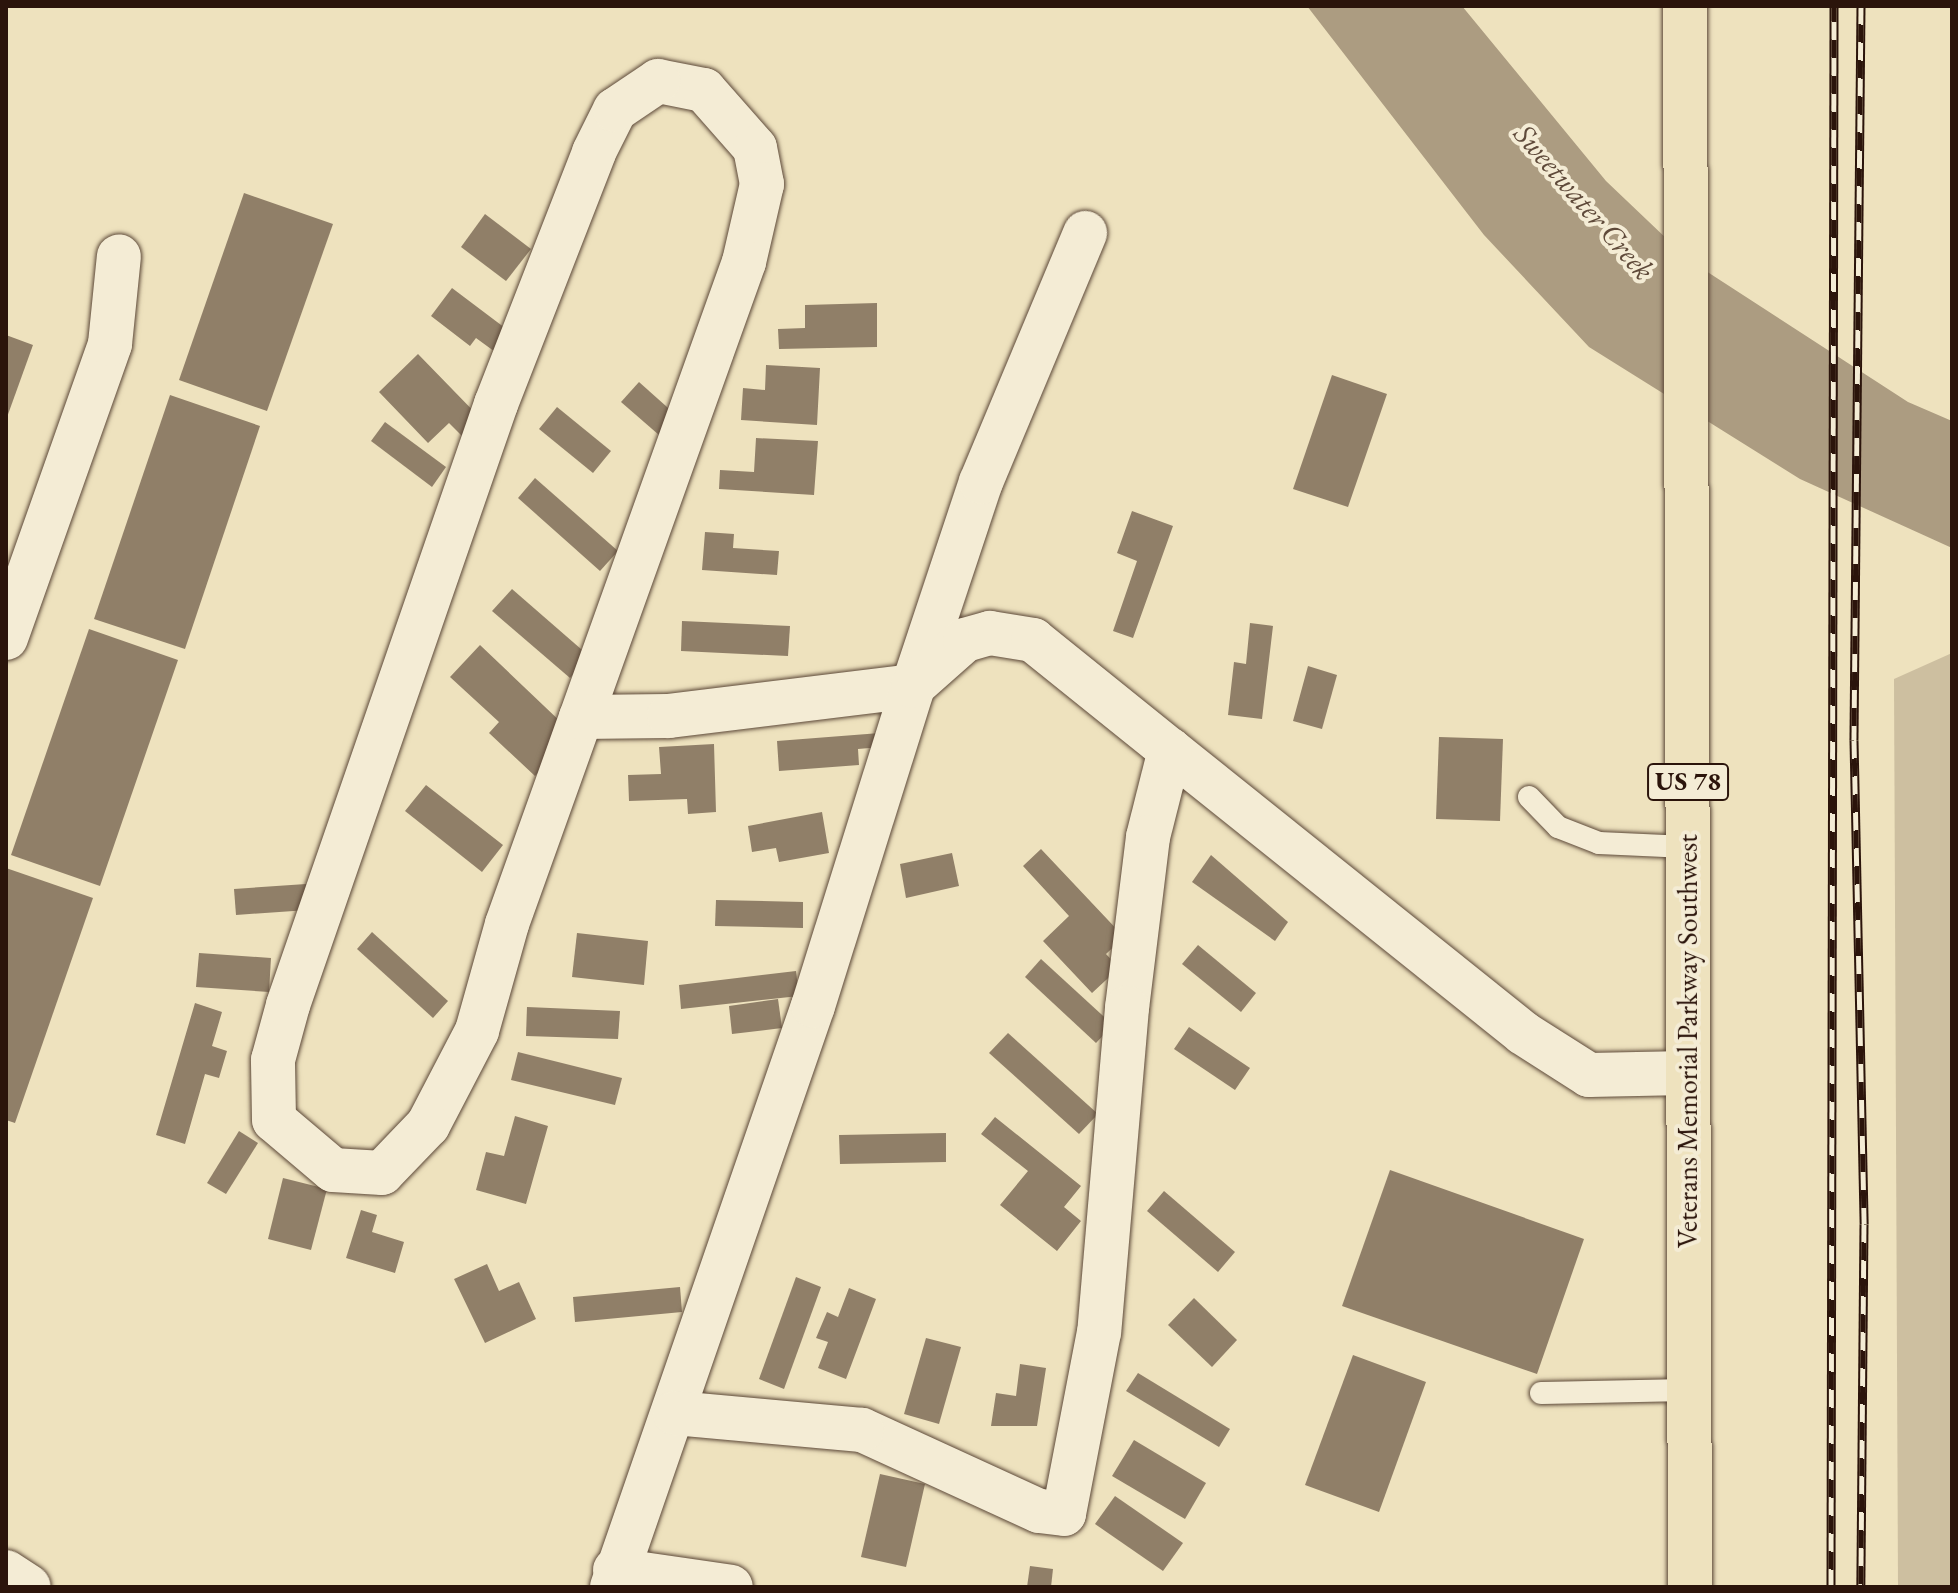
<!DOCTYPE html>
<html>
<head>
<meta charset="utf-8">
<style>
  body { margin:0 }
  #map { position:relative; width:1958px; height:1593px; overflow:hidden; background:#eee2be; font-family:"EB Garamond",serif }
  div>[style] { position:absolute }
  .green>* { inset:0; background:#cdbfa0 }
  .water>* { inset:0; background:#ac9c81 }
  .building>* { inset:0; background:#907f68 }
  .roads { filter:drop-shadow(0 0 2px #5c4838) drop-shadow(0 0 2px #5c4838) }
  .lane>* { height:22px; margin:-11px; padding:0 11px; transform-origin:11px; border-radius:11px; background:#f4ecd5 }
  .street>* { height:44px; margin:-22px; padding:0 22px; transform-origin:22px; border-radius:22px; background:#f4ecd5 }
  .secondary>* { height:44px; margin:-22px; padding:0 22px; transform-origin:22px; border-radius:22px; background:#f4ecd5 }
  .primary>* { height:44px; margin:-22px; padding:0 22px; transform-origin:22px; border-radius:22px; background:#eee2be }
  .rail>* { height:9px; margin-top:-4.5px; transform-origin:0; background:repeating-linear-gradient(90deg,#f4ecd5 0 18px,#2b140b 0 36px); box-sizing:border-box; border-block:2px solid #2b140b }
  span { translate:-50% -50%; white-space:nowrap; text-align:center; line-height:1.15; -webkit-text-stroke:8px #f4ecd5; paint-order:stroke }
  .shield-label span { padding:2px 6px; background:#f4ecd5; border:2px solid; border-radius:6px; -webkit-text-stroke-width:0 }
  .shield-label { font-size:26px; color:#2b140b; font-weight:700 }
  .street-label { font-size:28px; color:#2b140b }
  .water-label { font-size:30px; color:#5f4a3a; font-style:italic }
  .frame { position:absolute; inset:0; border:8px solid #2b140b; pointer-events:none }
</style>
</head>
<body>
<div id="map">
  <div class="green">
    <div style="clip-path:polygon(1952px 653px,1952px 1587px,1898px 1587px,1894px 679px)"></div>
  </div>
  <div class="water">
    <div style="clip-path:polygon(1307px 6px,1462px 6px,1606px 181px,1689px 260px,1908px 402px,1952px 421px,1952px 548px,1800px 479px,1589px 347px,1484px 235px)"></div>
  </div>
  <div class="building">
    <div style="clip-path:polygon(244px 193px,333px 224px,267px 411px,179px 380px)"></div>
    <div style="clip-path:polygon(485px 214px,531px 249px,506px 281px,461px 247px)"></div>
    <div style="clip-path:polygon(452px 288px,517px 337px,502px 357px,476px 338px,470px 346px,431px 316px)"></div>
    <div style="clip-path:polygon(877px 303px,877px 347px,779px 349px,778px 329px,805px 328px,805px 305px)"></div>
    <div style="clip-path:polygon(6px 335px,33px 345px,6px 420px)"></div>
    <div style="clip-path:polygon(418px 354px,487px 425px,468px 442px,449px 423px,428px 443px,379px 392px)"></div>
    <div style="clip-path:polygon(766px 365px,820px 368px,817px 425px,741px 420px,743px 388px,765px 390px)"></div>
    <div style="clip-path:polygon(1332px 375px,1387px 394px,1348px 507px,1293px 489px)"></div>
    <div style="clip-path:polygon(639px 382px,676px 415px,659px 435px,621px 402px)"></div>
    <div style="clip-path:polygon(170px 395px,260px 426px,185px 649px,94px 619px)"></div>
    <div style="clip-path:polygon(557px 407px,611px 451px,593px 473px,539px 429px)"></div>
    <div style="clip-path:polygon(385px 422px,446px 467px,432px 487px,371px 441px)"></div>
    <div style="clip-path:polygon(756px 438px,818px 441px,814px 495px,719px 489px,720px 470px,754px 472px)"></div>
    <div style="clip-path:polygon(535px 478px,618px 551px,600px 571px,518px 498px)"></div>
    <div style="clip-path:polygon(1132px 511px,1173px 526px,1133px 638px,1113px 631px,1137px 561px,1117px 553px)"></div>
    <div style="clip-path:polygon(705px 532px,734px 534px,733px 548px,779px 551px,777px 575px,702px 570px)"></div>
    <div style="clip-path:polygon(512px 589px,589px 656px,570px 678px,492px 611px)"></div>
    <div style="clip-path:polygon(682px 621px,790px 626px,788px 656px,681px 651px)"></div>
    <div style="clip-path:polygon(1250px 623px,1273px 626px,1262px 719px,1228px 715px,1234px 662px,1246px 664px)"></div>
    <div style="clip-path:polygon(89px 629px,178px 660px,100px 886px,11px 855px)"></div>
    <div style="clip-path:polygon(480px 645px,564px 725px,559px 750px,535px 776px,489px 733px,499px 722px,450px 677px)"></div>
    <div style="clip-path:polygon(1308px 666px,1337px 675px,1322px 729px,1293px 721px)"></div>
    <div style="clip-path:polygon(880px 733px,881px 747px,858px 749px,859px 765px,779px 771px,777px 741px)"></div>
    <div style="clip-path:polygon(1439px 737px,1503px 739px,1500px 821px,1436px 819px)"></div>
    <div style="clip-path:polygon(714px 744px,716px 812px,688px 814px,687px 799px,629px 801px,628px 775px,661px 774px,659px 747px)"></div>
    <div style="clip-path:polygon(426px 785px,503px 845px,482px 872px,405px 811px)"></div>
    <div style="clip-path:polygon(822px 812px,829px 853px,779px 862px,776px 848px,752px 852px,748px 826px)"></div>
    <div style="clip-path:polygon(1041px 849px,1124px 937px,1106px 954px,1119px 968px,1092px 993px,1043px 941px,1069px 916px,1023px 866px)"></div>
    <div style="clip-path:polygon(952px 853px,959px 886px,906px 898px,900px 864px)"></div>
    <div style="clip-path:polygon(1211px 855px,1288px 922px,1275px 941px,1192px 882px)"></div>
    <div style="clip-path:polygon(6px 868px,93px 898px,15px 1123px,6px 1120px)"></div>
    <div style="clip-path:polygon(306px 884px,308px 910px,236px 915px,234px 889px)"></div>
    <div style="clip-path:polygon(716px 900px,803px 902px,803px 928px,715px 926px)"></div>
    <div style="clip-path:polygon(372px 932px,448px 1001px,433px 1018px,357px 949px)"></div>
    <div style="clip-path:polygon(577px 933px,648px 941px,644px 985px,572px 977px)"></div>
    <div style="clip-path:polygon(1198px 945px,1256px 993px,1241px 1012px,1182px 964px)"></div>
    <div style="clip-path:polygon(199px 953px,271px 958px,269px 992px,196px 987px)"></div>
    <div style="clip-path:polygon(1041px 959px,1113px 1025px,1096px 1043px,1025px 977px)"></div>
    <div style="clip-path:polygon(796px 971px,799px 996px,681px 1009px,679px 985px)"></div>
    <div style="clip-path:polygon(778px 999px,782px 1028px,732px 1034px,729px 1006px)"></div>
    <div style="clip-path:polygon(195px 1003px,222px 1012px,212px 1046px,227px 1051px,219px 1078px,205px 1074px,185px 1144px,156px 1135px)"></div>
    <div style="clip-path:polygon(527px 1007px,620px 1011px,618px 1039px,526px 1036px)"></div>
    <div style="clip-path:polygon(1189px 1027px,1250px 1068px,1235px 1090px,1174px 1049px)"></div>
    <div style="clip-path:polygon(1008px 1033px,1098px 1114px,1079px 1134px,989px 1053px)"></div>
    <div style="clip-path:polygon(518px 1052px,622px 1078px,615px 1105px,511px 1080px)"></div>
    <div style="clip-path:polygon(515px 1116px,548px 1126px,526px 1204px,476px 1190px,486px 1152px,504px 1156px)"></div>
    <div style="clip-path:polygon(995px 1117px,1081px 1186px,1064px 1207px,1081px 1221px,1057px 1251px,1000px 1205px,1028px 1171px,981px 1134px)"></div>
    <div style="clip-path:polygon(239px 1131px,258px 1143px,226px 1194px,207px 1183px)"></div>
    <div style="clip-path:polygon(946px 1133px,946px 1162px,840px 1164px,839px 1135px)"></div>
    <div style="clip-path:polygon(1390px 1170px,1584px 1239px,1537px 1374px,1342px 1306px)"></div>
    <div style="clip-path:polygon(283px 1178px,327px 1189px,311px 1250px,268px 1239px)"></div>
    <div style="clip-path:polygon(1164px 1191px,1235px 1252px,1218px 1272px,1147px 1211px)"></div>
    <div style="clip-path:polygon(361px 1210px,377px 1215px,372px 1232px,404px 1242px,395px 1273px,346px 1258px)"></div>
    <div style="clip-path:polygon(487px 1264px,499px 1291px,519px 1282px,536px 1319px,485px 1343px,454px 1279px)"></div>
    <div style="clip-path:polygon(796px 1277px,821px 1287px,784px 1389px,759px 1379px)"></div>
    <div style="clip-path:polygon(680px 1287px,682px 1312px,575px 1322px,573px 1297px)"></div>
    <div style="clip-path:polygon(849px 1288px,876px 1299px,846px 1379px,818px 1368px,828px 1342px,816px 1338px,827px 1312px,838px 1317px)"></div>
    <div style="clip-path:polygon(1194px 1298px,1237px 1340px,1212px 1367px,1168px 1325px)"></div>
    <div style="clip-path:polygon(926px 1338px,961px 1347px,939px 1424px,904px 1414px)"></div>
    <div style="clip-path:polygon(1353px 1355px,1426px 1382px,1379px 1512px,1305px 1485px)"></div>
    <div style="clip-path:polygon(1020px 1364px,1046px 1368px,1037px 1426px,991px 1426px,996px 1393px,1016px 1396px)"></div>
    <div style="clip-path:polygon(1138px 1373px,1230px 1429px,1219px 1447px,1126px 1391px)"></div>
    <div style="clip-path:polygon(1134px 1440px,1206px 1483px,1185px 1519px,1112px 1476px)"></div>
    <div style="clip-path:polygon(880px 1474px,925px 1484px,906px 1567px,861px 1557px)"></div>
    <div style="clip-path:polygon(1115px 1496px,1183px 1543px,1163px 1571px,1095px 1524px)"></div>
    <div style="clip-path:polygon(1030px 1566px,1053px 1569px,1051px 1587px,1027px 1587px)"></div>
  </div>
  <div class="roads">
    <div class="lane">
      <div style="left:1529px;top:797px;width:42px;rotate:46deg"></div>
      <div style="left:1558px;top:827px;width:44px;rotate:21.3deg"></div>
      <div style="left:1599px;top:843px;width:88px;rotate:2.6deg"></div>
      <div style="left:1541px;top:1393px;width:147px;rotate:-1.2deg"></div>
    </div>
    <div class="street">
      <div style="left:658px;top:81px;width:47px;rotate:11.1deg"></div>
      <div style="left:704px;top:90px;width:77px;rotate:48.7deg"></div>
      <div style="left:755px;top:148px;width:37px;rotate:79deg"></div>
      <div style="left:762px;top:184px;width:80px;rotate:103deg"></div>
      <div style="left:744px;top:262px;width:703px;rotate:109.7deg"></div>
      <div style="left:507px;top:924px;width:111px;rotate:105.7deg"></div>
      <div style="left:477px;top:1031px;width:106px;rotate:117.5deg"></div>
      <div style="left:428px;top:1125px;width:66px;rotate:133.8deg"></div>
      <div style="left:382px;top:1173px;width:49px;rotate:-176.5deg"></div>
      <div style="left:333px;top:1170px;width:77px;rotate:-139.7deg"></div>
      <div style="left:274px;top:1120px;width:60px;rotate:-91deg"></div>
      <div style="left:273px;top:1060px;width:57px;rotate:-74.7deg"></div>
      <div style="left:288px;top:1005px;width:636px;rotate:-70.91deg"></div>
      <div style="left:496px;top:404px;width:270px;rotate:-68.7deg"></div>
      <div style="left:594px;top:152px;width:47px;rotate:-63.4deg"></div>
      <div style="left:615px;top:110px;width:52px;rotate:-34deg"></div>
      <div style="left:6px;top:638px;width:312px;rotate:-70.5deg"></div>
      <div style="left:110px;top:344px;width:88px;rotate:-84.2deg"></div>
      <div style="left:581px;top:717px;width:88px;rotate:-0.7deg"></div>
      <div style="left:669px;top:716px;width:246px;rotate:-7deg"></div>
      <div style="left:913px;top:686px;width:215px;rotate:-71.6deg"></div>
      <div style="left:981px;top:482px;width:270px;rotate:-67.3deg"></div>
      <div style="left:1170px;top:750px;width:452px;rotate:38.7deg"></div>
      <div style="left:1523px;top:1033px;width:78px;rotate:32.5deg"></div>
      <div style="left:1589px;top:1075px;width:97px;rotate:-1.2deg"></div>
      <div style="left:615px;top:1570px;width:117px;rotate:8.3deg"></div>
      <div style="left:612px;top:1587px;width:615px;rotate:-70.92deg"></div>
      <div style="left:813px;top:1006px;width:335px;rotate:-72.6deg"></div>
      <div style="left:913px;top:686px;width:69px;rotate:-41.5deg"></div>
      <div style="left:965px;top:640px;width:26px;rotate:-16deg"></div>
      <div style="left:990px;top:633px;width:44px;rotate:9.2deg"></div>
      <div style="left:1033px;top:640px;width:176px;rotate:38.8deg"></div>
      <div style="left:1170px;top:750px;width:90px;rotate:104.2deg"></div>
      <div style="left:1148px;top:837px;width:172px;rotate:97deg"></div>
      <div style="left:1127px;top:1008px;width:325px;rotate:94.9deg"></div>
      <div style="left:1099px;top:1332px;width:185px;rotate:100.9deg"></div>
      <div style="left:1064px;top:1514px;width:25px;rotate:-173deg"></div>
      <div style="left:1039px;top:1511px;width:195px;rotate:-155.4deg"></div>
      <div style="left:862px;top:1430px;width:188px;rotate:-174.8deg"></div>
    </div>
    <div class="secondary">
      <div style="left:6px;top:1572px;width:27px;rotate:33deg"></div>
    </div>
    <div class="primary">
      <div style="left:1685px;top:6px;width:1581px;rotate:89.82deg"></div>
    </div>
  </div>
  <div class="rail">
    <div style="left:1861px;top:6px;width:734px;rotate:90.55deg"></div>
    <div style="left:1854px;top:740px;width:484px;rotate:88.8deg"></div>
    <div style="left:1864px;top:1224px;width:363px;rotate:90.5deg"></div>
    <div style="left:1831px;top:1587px;width:1581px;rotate:-89.89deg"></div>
  </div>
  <div class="shield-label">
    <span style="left:1688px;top:782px">US 78</span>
  </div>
  <div class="street-label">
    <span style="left:1687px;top:1041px;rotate:-90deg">Veterans Memorial Parkway Southwest</span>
  </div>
  <div class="water-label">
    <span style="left:1584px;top:202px;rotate:49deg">Sweetwater Creek</span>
  </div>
  <div class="frame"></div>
</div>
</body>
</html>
